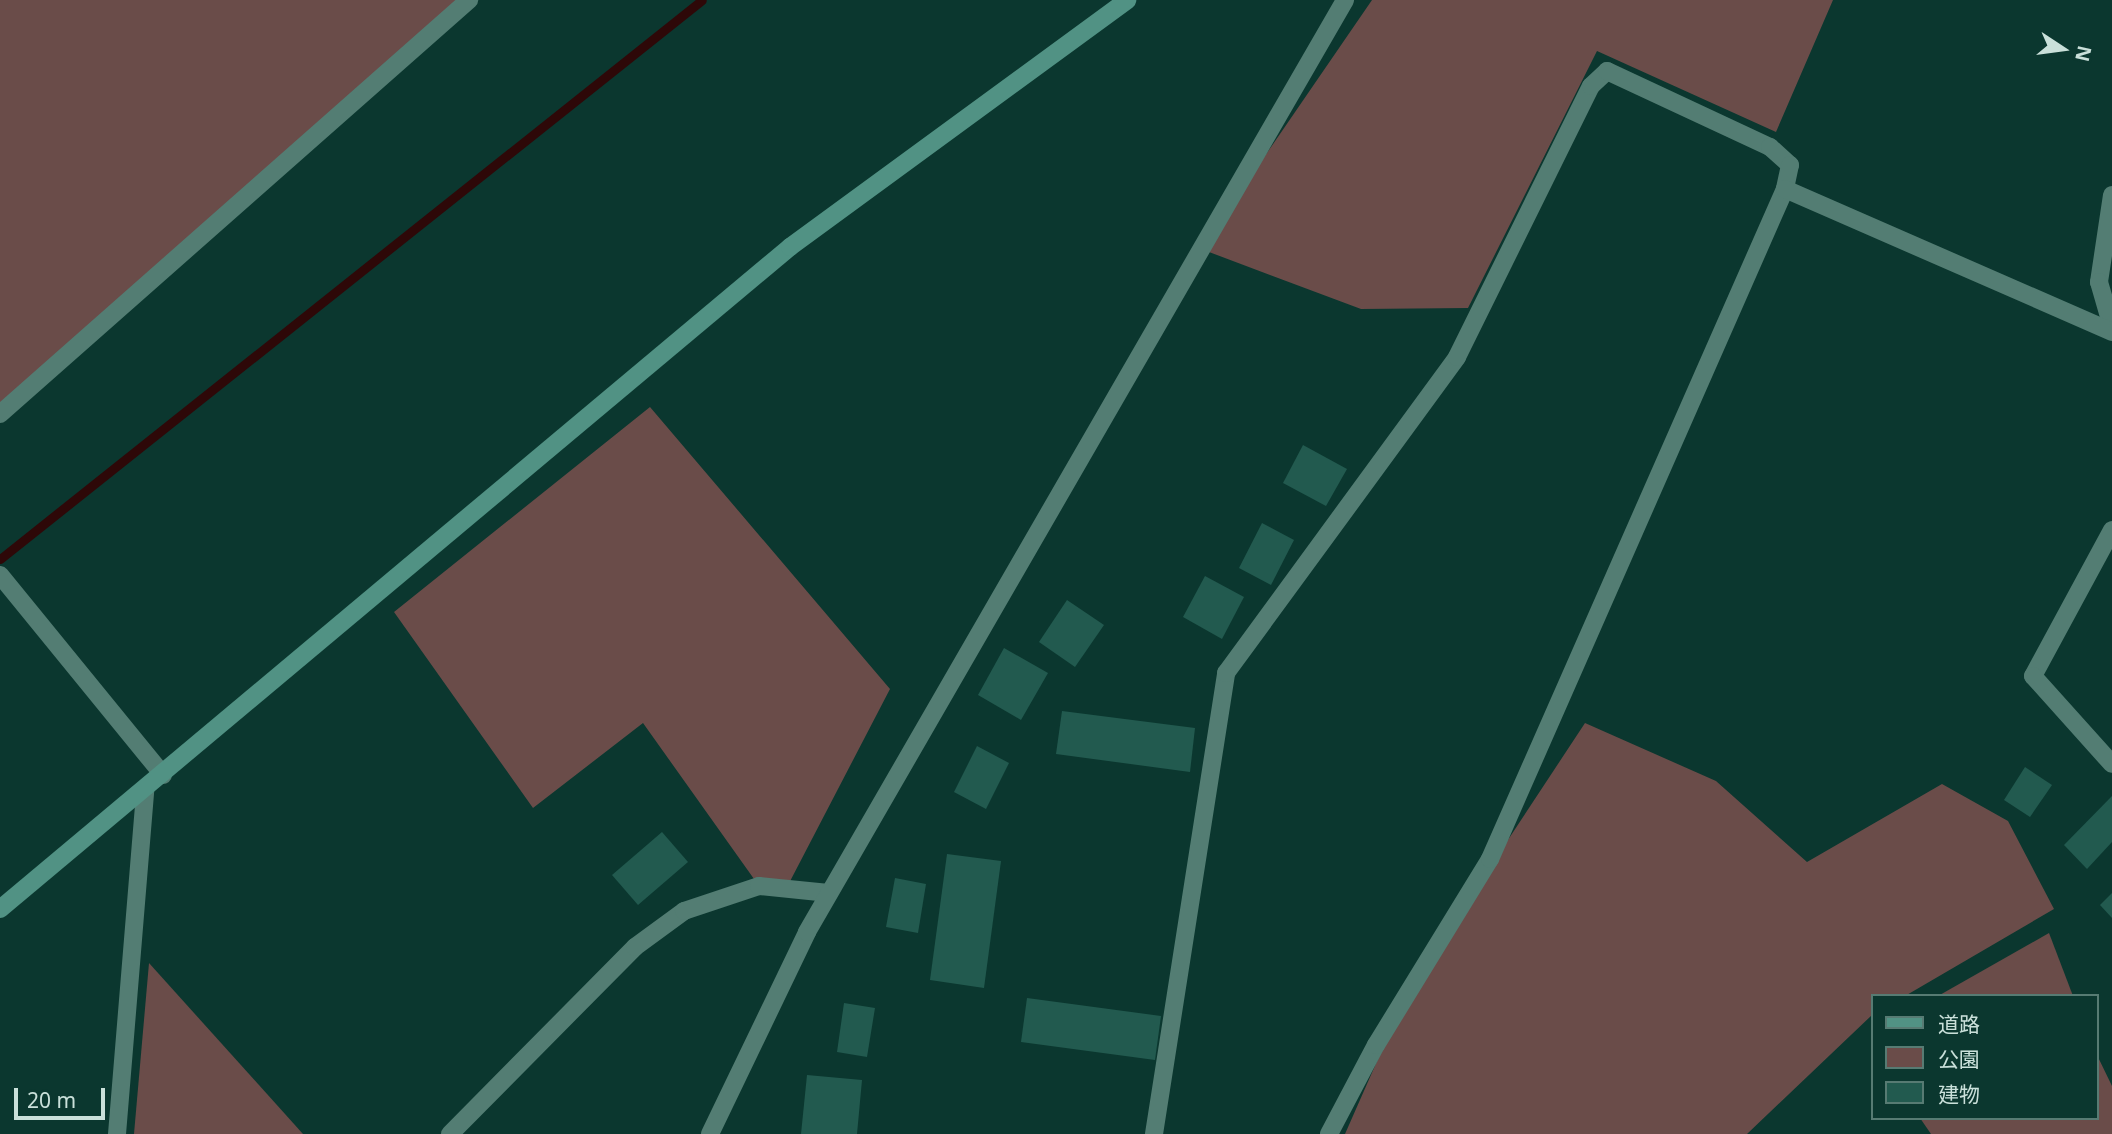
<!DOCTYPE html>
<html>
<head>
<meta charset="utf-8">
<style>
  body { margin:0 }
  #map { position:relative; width:2112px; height:1134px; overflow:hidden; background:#0b372f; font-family:"Noto Sans","Noto Sans JP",sans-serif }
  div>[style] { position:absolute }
  .green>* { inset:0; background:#6a4c49 }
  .stream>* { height:9px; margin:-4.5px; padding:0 4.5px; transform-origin:4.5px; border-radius:4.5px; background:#2e0808 }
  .building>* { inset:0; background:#225a4f }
  .street>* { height:18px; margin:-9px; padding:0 9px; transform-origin:9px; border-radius:9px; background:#537d73 }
  .secondary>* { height:18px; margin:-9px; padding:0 9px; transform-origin:9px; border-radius:9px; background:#519284 }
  span { translate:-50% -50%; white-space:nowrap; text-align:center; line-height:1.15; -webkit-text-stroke:7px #0b372f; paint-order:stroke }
  .legend { position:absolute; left:1871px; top:994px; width:228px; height:126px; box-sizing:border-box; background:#0b372f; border:2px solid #577b73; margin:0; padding:9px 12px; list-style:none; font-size:21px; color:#cae0da }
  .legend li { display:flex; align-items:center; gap:14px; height:35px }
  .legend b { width:35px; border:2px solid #577b73 }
  .north { position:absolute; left:2028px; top:14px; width:70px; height:70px; -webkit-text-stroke:5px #0b372f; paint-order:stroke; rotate:103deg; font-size:19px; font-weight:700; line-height:28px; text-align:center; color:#cae0da }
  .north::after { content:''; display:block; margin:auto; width:24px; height:32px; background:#cae0da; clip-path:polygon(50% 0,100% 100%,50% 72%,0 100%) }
  .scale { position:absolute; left:14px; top:1088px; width:91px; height:32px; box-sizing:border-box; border:4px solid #cae0da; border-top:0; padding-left:9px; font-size:21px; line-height:24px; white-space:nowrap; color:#cae0da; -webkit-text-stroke:5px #0b372f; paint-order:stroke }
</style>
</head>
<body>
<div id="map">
  <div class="green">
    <div style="clip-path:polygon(0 0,472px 0,0 414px)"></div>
    <div style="clip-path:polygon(1372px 0,1833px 0,1776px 132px,1597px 51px,1468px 308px,1361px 309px,1201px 249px)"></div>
    <div style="clip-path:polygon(650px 407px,890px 689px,786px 889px,759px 886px,643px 723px,533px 808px,394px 612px)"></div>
    <div style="clip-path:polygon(1585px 723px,1716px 781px,1807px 862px,1942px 784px,2008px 821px,2054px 909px,1905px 996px,1872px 996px,1872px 1015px,1747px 1134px,1345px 1134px,1407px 993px)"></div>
    <div style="clip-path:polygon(2049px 933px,2073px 996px,1938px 996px)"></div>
    <div style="clip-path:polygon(149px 963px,303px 1134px,134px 1134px)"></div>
    <div style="clip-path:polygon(2096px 1053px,2112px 1086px,2112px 1134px,1931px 1134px,1920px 1118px,2096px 1118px)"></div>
  </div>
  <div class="stream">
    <div style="left:0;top:559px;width:897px;rotate:-38.53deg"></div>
  </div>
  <div class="building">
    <div style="clip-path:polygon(1303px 445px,1347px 469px,1326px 506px,1283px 483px)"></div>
    <div style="clip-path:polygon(1262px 523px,1294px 540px,1271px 585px,1239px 568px)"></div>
    <div style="clip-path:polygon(1205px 576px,1244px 597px,1222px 639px,1183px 617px)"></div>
    <div style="clip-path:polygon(1067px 600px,1104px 625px,1075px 667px,1039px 642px)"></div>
    <div style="clip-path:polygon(1004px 648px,1048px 673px,1021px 720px,978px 695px)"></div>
    <div style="clip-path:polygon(1062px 711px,1195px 728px,1190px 772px,1056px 754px)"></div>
    <div style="clip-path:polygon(977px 746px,1009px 763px,986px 809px,954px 792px)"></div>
    <div style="clip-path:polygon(2025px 767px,2052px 785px,2030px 817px,2004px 800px)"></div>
    <div style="clip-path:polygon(2112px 796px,2112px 842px,2087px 869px,2064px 845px)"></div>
    <div style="clip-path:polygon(662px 832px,688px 862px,638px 905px,612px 875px)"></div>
    <div style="clip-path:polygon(947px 854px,1001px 861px,984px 988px,930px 980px)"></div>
    <div style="clip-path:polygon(895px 878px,926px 884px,918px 933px,886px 927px)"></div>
    <div style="clip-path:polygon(2112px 893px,2112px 918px,2100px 905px)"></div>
    <div style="clip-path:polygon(1027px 998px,1161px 1016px,1155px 1060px,1021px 1042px)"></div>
    <div style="clip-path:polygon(844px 1003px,875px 1008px,867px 1057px,837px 1052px)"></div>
    <div style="clip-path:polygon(807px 1075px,862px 1080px,857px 1134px,801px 1134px)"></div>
  </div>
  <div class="street">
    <div style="left:2112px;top:195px;width:88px;rotate:98.5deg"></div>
    <div style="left:2099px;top:282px;width:47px;rotate:73.9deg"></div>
    <div style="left:0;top:414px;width:626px;rotate:-41.44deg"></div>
    <div style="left:2112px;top:530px;width:166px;rotate:118.4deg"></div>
    <div style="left:2033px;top:676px;width:118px;rotate:48.1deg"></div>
    <div style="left:0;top:575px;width:258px;rotate:50.8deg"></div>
    <div style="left:117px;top:1134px;width:345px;rotate:-85.3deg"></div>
    <div style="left:450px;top:1134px;width:263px;rotate:-45.3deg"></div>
    <div style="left:635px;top:947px;width:61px;rotate:-36.3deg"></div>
    <div style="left:684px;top:911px;width:79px;rotate:-18.4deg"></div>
    <div style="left:759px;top:886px;width:70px;rotate:5.7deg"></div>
    <div style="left:710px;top:1134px;width:224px;rotate:-64.3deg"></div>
    <div style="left:807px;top:932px;width:1076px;rotate:-60deg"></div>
    <div style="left:1154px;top:1134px;width:467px;rotate:-81.1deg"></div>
    <div style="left:1226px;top:673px;width:391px;rotate:-53.8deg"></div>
    <div style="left:1457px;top:357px;width:302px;rotate:-63.7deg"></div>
    <div style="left:1591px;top:86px;width:22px;rotate:-43deg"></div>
    <div style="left:1607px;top:71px;width:180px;rotate:25deg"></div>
    <div style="left:1770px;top:147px;width:27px;rotate:42deg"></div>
    <div style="left:1790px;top:165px;width:25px;rotate:102deg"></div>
    <div style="left:1329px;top:1134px;width:101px;rotate:-62.2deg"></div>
    <div style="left:1376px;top:1045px;width:218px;rotate:-58.5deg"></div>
    <div style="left:1490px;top:859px;width:732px;rotate:-66.24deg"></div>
    <div style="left:1785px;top:189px;width:357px;rotate:23.6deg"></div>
  </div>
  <div class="secondary">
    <div style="left:0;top:909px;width:1031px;rotate:-39.96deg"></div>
    <div style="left:790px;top:247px;width:418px;rotate:-36.2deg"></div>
  </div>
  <ul class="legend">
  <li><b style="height:9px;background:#519284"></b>道路</li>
  <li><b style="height:19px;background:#6a4c49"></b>公園</li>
  <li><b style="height:19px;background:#225a4f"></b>建物</li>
  </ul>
  <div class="north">N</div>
  <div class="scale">20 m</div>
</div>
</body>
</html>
